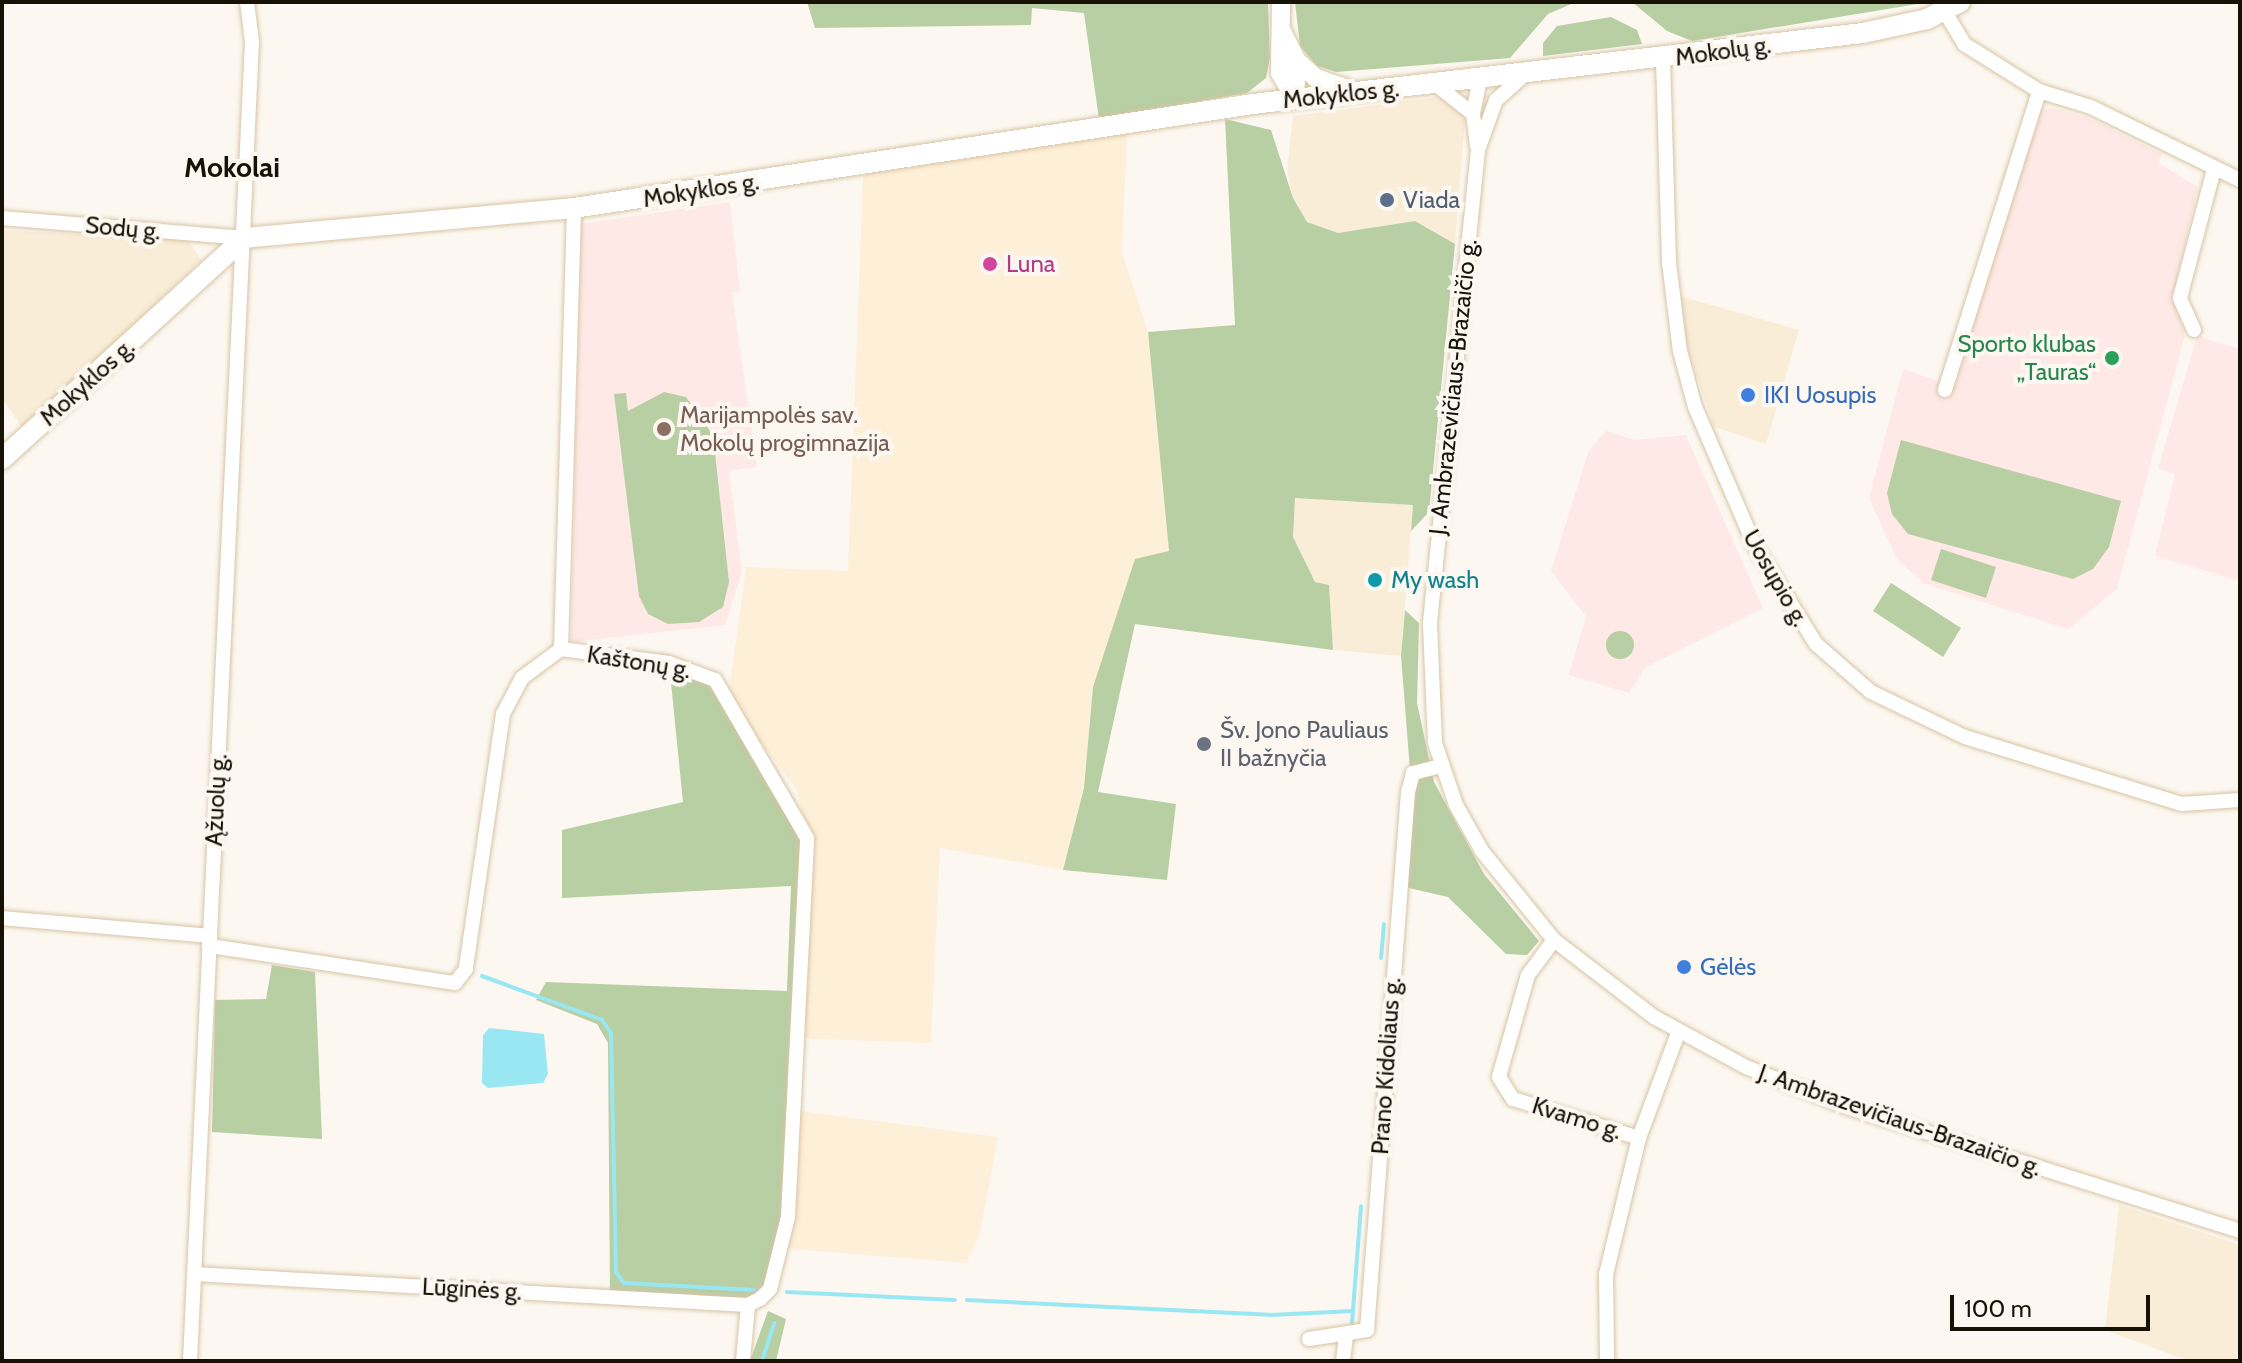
<!DOCTYPE html>
<html>
<head>
<meta charset="utf-8">
<style>
  body { margin:0 }
  #map { position:relative; width:2242px; height:1363px; overflow:hidden; background:#fcf8f1; font-family:Cabin,sans-serif }
  div>[style] { position:absolute }
  .commercial>* { inset:0; background:#f9edd8 }
  .built>* { inset:0; background:#feefd8 }
  .education>* { inset:0; background:#fee9e6 }
  .green>* { inset:0; background:#b8cea3 }
  .round { border-radius:50% }
  .water>* { inset:0; background:#98e7f3 }
  .stream>* { height:4px; margin:-2px; padding:0 2px; transform-origin:2px; border-radius:2px; background:#98e7f3 }
  .roads { filter:drop-shadow(0 0 2px #d8c4a5) drop-shadow(0 0 2px #d8c4a5) }
  .minor>* { height:14px; margin:-7px; padding:0 7px; transform-origin:7px; border-radius:7px; background:#fff }
  .tertiary>* { height:18px; margin:-9px; padding:0 9px; transform-origin:9px; border-radius:9px; background:#fff }
  .secondary>* { height:20px; margin:-10px; padding:0 10px; transform-origin:10px; border-radius:10px; background:#fff }
  .dots>* { width:22px; height:22px; translate:-50% -50%; box-sizing:border-box; border:4px solid #fcf8f1; border-radius:50% }
  span { translate:-50% -50%; white-space:nowrap; text-align:center; line-height:1.15; -webkit-text-stroke:8px #fcf8f1; paint-order:stroke }
  .street-label { font-size:24px; color:#181106 }
  .service-label { font-size:24px; color:#4e5e75 }
  .left { translate:0 -50%; text-align:left }
  .hotel-label { font-size:24px; color:#b23c85 }
  .leisure-label { font-size:24px; color:#27864d }
  .right { translate:-100% -50%; text-align:right }
  .shop-label { font-size:24px; color:#366cbe }
  .education-label { font-size:24px; color:#785e54 }
  .culture-label { font-size:24px; color:#0d838f }
  .worship-label { font-size:24px; color:#5b616d }
  .quarter-label { font-size:28px; color:#181106; font-weight:700 }
  .frame { position:absolute; inset:0; border:4px solid #181106; pointer-events:none }
  .scale { position:absolute; left:1950px; top:1295px; width:200px; height:36px; box-sizing:border-box; border:4px solid #181106; border-top:0; padding-left:10px; font-size:24px; line-height:28px; white-space:nowrap; color:#181106; -webkit-text-stroke:6px #fcf8f1; paint-order:stroke }
</style>
</head>
<body>
<div id="map">
  <div class="commercial">
    <div style="clip-path:polygon(1437px 97px,1448px 98px,1465px 118px,1455px 244px,1415px 221px,1338px 233px,1307px 222px,1293px 198px,1287px 170px,1293px 116px)"></div>
    <div style="clip-path:polygon(2px 230px,188px 240px,201px 260px,24px 430px,2px 398px)"></div>
    <div style="clip-path:polygon(1680px 296px,1799px 330px,1766px 444px,1714px 427px,1685px 341px)"></div>
    <div style="clip-path:polygon(1294px 497px,1413px 505px,1401px 656px,1333px 650px,1329px 586px,1315px 582px,1293px 537px)"></div>
    <div style="clip-path:polygon(2119px 1205px,2240px 1245px,2240px 1361px,2189px 1361px,2105px 1330px)"></div>
  </div>
  <div class="built">
    <div style="clip-path:polygon(1127px 133px,1122px 252px,1148px 332px,1169px 551px,1093px 687px,1084px 788px,1063px 870px,940px 848px,931px 1043px,797px 1038px,807px 837px,797px 790px,728px 699px,746px 567px,848px 571px,863px 178px,874px 169px)"></div>
    <div style="clip-path:polygon(793px 1110px,998px 1137px,980px 1233px,966px 1263px,780px 1248px)"></div>
  </div>
  <div class="education">
    <div style="clip-path:polygon(2053px 108px,2086px 117px,2162px 154px,2158px 163px,2198px 187px,2172px 299px,2185px 335px,2117px 589px,2068px 629px,1923px 583px,1897px 559px,1869px 498px,1903px 369px,1955px 387px,2037px 112px)"></div>
    <div style="clip-path:polygon(730px 202px,740px 291px,732px 293px,757px 467px,729px 471px,742px 572px,725px 625px,571px 642px,581px 224px)"></div>
    <div style="clip-path:polygon(2197px 336px,2240px 349px,2240px 581px,2155px 556px,2175px 474px,2158px 469px)"></div>
    <div style="clip-path:polygon(1606px 431px,1635px 440px,1686px 435px,1763px 608px,1646px 667px,1629px 693px,1569px 675px,1586px 616px,1551px 571px,1589px 450px)"></div>
  </div>
  <div class="green">
    <div style="clip-path:polygon(807px 2px,1268px 2px,1270px 58px,1266px 78px,1247px 93px,1099px 119px,1084px 13px,1032px 8px,1031px 25px,815px 28px)"></div>
    <div style="clip-path:polygon(1295px 2px,1576px 2px,1548px 14px,1510px 58px,1336px 72px,1317px 66px,1300px 46px)"></div>
    <div style="clip-path:polygon(1632px 2px,1930px 2px,1692px 41px,1667px 31px)"></div>
    <div style="clip-path:polygon(1611px 17px,1637px 30px,1642px 44px,1543px 56px,1543px 43px,1557px 26px)"></div>
    <div style="clip-path:polygon(1225px 119px,1271px 130px,1293px 198px,1307px 222px,1338px 233px,1415px 221px,1455px 244px,1429px 512px,1411px 531px,1413px 505px,1295px 498px,1293px 537px,1315px 582px,1329px 585px,1333px 650px,1135px 624px,1098px 792px,1176px 804px,1167px 880px,1063px 870px,1084px 788px,1093px 687px,1135px 559px,1169px 551px,1148px 332px,1235px 325px)"></div>
    <div style="clip-path:polygon(664px 392px,686px 397px,713px 435px,729px 582px,723px 607px,699px 622px,668px 624px,648px 614px,639px 596px,614px 394px,626px 393px,628px 411px)"></div>
    <div style="clip-path:polygon(1901px 440px,2121px 501px,2109px 547px,2093px 569px,2073px 579px,1908px 534px,1892px 514px,1887px 493px)"></div>
    <div style="clip-path:polygon(1941px 549px,1996px 567px,1986px 598px,1931px 580px)"></div>
    <div style="clip-path:polygon(1891px 583px,1961px 628px,1943px 657px,1873px 611px)"></div>
    <div style="clip-path:polygon(1405px 610px,1419px 623px,1417px 703px,1434px 782px,1484px 874px,1539px 941px,1527px 955px,1506px 954px,1448px 897px,1400px 886px,1410px 770px,1401px 656px)"></div>
    <div class="round" style="left:1606px;top:631px;width:28px;height:28px"></div>
    <div style="clip-path:polygon(669px 663px,715px 680px,807px 838px,788px 1217px,760px 1299px,610px 1297px,608px 1043px,597px 1024px,536px 1000px,546px 982px,787px 991px,791px 886px,562px 898px,562px 830px,683px 802px)"></div>
    <div style="clip-path:polygon(272px 965px,315px 972px,322px 1139px,212px 1132px,215px 1000px,266px 999px)"></div>
    <div style="clip-path:polygon(768px 1311px,786px 1319px,776px 1361px,750px 1361px)"></div>
  </div>
  <div class="water">
    <div style="clip-path:polygon(489px 1028px,544px 1034px,548px 1074px,543px 1083px,488px 1088px,482px 1083px,483px 1035px)"></div>
  </div>
  <div class="stream">
    <div style="left:1381px;top:958px;width:34px;rotate:-85deg"></div>
    <div style="left:482px;top:976px;width:128px;rotate:20.1deg"></div>
    <div style="left:602px;top:1020px;width:16px;rotate:55deg"></div>
    <div style="left:611px;top:1033px;width:239px;rotate:88.8deg"></div>
    <div style="left:616px;top:1272px;width:14px;rotate:54deg"></div>
    <div style="left:624px;top:1283px;width:131px;rotate:3.1deg"></div>
    <div style="left:787px;top:1292px;width:168px;rotate:2.7deg"></div>
    <div style="left:967px;top:1300px;width:303px;rotate:2.8deg"></div>
    <div style="left:1270px;top:1315px;width:83px;rotate:-2.8deg"></div>
    <div style="left:1352px;top:1323px;width:117px;rotate:-85.6deg"></div>
    <div style="left:762px;top:1361px;width:40px;rotate:-72deg"></div>
  </div>
  <div class="roads">
    <div class="minor">
      <div style="left:1945px;top:12px;width:37px;rotate:59deg"></div>
      <div style="left:1964px;top:44px;width:89px;rotate:32.1deg"></div>
      <div style="left:2039px;top:91px;width:54px;rotate:17.1deg"></div>
      <div style="left:2091px;top:107px;width:166px;rotate:26.1deg"></div>
      <div style="left:1663px;top:59px;width:203px;rotate:88.3deg"></div>
      <div style="left:1669px;top:262px;width:90px;rotate:83deg"></div>
      <div style="left:1680px;top:351px;width:58px;rotate:75deg"></div>
      <div style="left:1695px;top:407px;width:151px;rotate:66.7deg"></div>
      <div style="left:1755px;top:546px;width:115px;rotate:58.1deg"></div>
      <div style="left:1816px;top:644px;width:73px;rotate:41.1deg"></div>
      <div style="left:1871px;top:692px;width:104px;rotate:25.6deg"></div>
      <div style="left:1965px;top:737px;width:227px;rotate:17.2deg"></div>
      <div style="left:2182px;top:804px;width:58px;rotate:-3.9deg"></div>
      <div style="left:1524px;top:75px;width:38px;rotate:138deg"></div>
      <div style="left:1496px;top:100px;width:53px;rotate:109.8deg"></div>
      <div style="left:1478px;top:150px;width:476px;rotate:95.8deg"></div>
      <div style="left:1430px;top:624px;width:119px;rotate:87.6deg"></div>
      <div style="left:1435px;top:743px;width:65px;rotate:71.3deg"></div>
      <div style="left:1456px;top:805px;width:53px;rotate:60.5deg"></div>
      <div style="left:1482px;top:851px;width:114px;rotate:51deg"></div>
      <div style="left:1554px;top:940px;width:126px;rotate:37.6deg"></div>
      <div style="left:1654px;top:1017px;width:105px;rotate:28.5deg"></div>
      <div style="left:1746px;top:1067px;width:109px;rotate:21.6deg"></div>
      <div style="left:1847px;top:1107px;width:412px;rotate:17.5deg"></div>
      <div style="left:1434px;top:83px;width:50px;rotate:38.5deg"></div>
      <div style="left:1477px;top:146px;width:32px;rotate:-97deg"></div>
      <div style="left:1473px;top:114px;width:38px;rotate:-79deg"></div>
      <div style="left:2px;top:218px;width:243px;rotate:4.7deg"></div>
      <div style="left:2194px;top:330px;width:35px;rotate:-114deg"></div>
      <div style="left:2180px;top:298px;width:133px;rotate:-75.2deg"></div>
      <div style="left:1945px;top:390px;width:313px;rotate:-72.5deg"></div>
      <div style="left:561px;top:649px;width:441px;rotate:-88.3deg"></div>
      <div style="left:2px;top:918px;width:209px;rotate:4.9deg"></div>
      <div style="left:1554px;top:940px;width:44px;rotate:126.6deg"></div>
      <div style="left:1528px;top:975px;width:106px;rotate:105.9deg"></div>
      <div style="left:1499px;top:1077px;width:26px;rotate:58deg"></div>
      <div style="left:1513px;top:1099px;width:132px;rotate:17.2deg"></div>
      <div style="left:1639px;top:1138px;width:140px;rotate:103.6deg"></div>
      <div style="left:1606px;top:1274px;width:87px;rotate:89.3deg"></div>
      <div style="left:1639px;top:1138px;width:112px;rotate:-69.6deg"></div>
      <div style="left:195px;top:1274px;width:554px;rotate:3.21deg"></div>
      <div style="left:748px;top:1305px;width:13px;rotate:-27deg"></div>
      <div style="left:760px;top:1299px;width:14px;rotate:-45deg"></div>
      <div style="left:770px;top:1289px;width:74px;rotate:-76deg"></div>
      <div style="left:788px;top:1217px;width:379px;rotate:-87.1deg"></div>
      <div style="left:807px;top:838px;width:183px;rotate:-120.2deg"></div>
      <div style="left:715px;top:680px;width:49px;rotate:-159.7deg"></div>
      <div style="left:669px;top:663px;width:109px;rotate:-172.6deg"></div>
      <div style="left:561px;top:649px;width:49px;rotate:143.4deg"></div>
      <div style="left:522px;top:678px;width:41px;rotate:117.8deg"></div>
      <div style="left:503px;top:714px;width:258px;rotate:98.3deg"></div>
      <div style="left:466px;top:969px;width:18px;rotate:128deg"></div>
      <div style="left:455px;top:983px;width:249px;rotate:-171.4deg"></div>
      <div style="left:1309px;top:1339px;width:59px;rotate:-8.8deg"></div>
      <div style="left:1367px;top:1330px;width:540px;rotate:-85.64deg"></div>
      <div style="left:1408px;top:792px;width:20px;rotate:-75deg"></div>
      <div style="left:1413px;top:773px;width:29px;rotate:-14deg"></div>
      <div style="left:190px;top:1361px;width:1320px;rotate:-87.31deg"></div>
      <div style="left:252px;top:42px;width:40px;rotate:-97.1deg"></div>
      <div style="left:743px;top:1361px;width:56px;rotate:-84.9deg"></div>
      <div style="left:1343px;top:1361px;width:25px;rotate:-83deg"></div>
    </div>
    <div class="tertiary">
      <div style="left:1281px;top:2px;width:71px;rotate:90.8deg"></div>
      <div style="left:1280px;top:73px;width:30px;rotate:60deg"></div>
      <div style="left:1295px;top:99px;width:38px;rotate:-87deg"></div>
      <div style="left:1297px;top:61px;width:34px;rotate:-117deg"></div>
      <div style="left:1297px;top:61px;width:25px;rotate:42deg"></div>
      <div style="left:1316px;top:78px;width:40px;rotate:18.9deg"></div>
    </div>
    <div class="secondary">
      <div style="left:2px;top:459px;width:328px;rotate:-42.4deg"></div>
      <div style="left:244px;top:238px;width:331px;rotate:-5.2deg"></div>
      <div style="left:574px;top:208px;width:687px;rotate:-8.71deg"></div>
      <div style="left:1253px;top:104px;width:614px;rotate:-6.64deg"></div>
      <div style="left:1863px;top:33px;width:66px;rotate:-12.3deg"></div>
      <div style="left:1927px;top:19px;width:37px;rotate:-27deg"></div>
    </div>
  </div>
  <div class="dots">
    <div style="left:1387px;top:200px;background:#5c6f8a"></div>
    <div style="left:990px;top:264px;background:#d1479c"></div>
    <div style="left:2112px;top:358px;background:#2e9e5b"></div>
    <div style="left:1748px;top:395px;background:#3f7fe0"></div>
    <div style="left:664px;top:429px;background:#8d6e63"></div>
    <div style="left:1375px;top:580px;background:#0f9aa8"></div>
    <div style="left:1204px;top:744px;background:#6b7280"></div>
    <div style="left:1684px;top:967px;background:#3f7fe0"></div>
  </div>
  <div class="street-label">
    <span style="left:1723px;top:51px;rotate:-8deg">Mokolų g.</span>
    <span style="left:1341px;top:94px;rotate:-6deg">Mokyklos g.</span>
    <span style="left:701px;top:190px;rotate:-9deg">Mokyklos g.</span>
    <span style="left:123px;top:228px;rotate:5deg">Sodų g.</span>
    <span style="left:87px;top:382px;rotate:-42deg">Mokyklos g.</span>
    <span style="left:1453px;top:387px;rotate:-84deg">J. Ambrazevičiaus-Brazaičio g.</span>
    <span style="left:1776px;top:578px;rotate:60deg">Uosupio g.</span>
    <span style="left:639px;top:662px;rotate:9deg">Kaštonų g.</span>
    <span style="left:216px;top:800px;rotate:-87deg">Ąžuolų g.</span>
    <span style="left:1386px;top:1066px;rotate:-86deg">Prano Kidoliaus g.</span>
    <span style="left:1577px;top:1118px;rotate:17deg">Kvamo g.</span>
    <span style="left:1900px;top:1120px;rotate:19deg">J. Ambrazevičiaus-Brazaičio g.</span>
    <span style="left:472px;top:1289px;rotate:3deg">Lūginės g.</span>
  </div>
  <div class="service-label">
    <span class="left" style="left:1403px;top:200px">Viada</span>
  </div>
  <div class="hotel-label">
    <span class="left" style="left:1006px;top:264px">Luna</span>
  </div>
  <div class="leisure-label">
    <span class="right" style="left:2096px;top:358px">Sporto klubas<br>„Tauras“</span>
  </div>
  <div class="shop-label">
    <span class="left" style="left:1764px;top:395px">IKI Uosupis</span>
    <span class="left" style="left:1700px;top:967px">Gėlės</span>
  </div>
  <div class="education-label">
    <span class="left" style="left:680px;top:429px">Marijampolės sav.<br>Mokolų progimnazija</span>
  </div>
  <div class="culture-label">
    <span class="left" style="left:1391px;top:580px">My wash</span>
  </div>
  <div class="worship-label">
    <span class="left" style="left:1220px;top:744px">Šv. Jono Pauliaus<br>II bažnyčia</span>
  </div>
  <div class="quarter-label">
    <span style="left:232px;top:167px">Mokolai</span>
  </div>
  <div class="frame"></div>
  <div class="scale">100 m</div>
</div>
</body>
</html>
